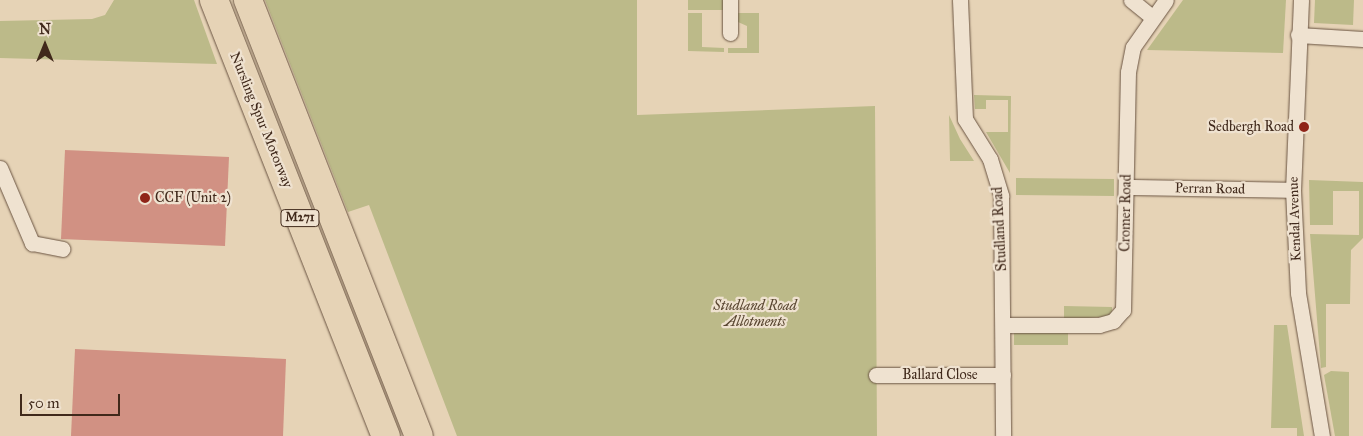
<!DOCTYPE html>
<html>
<head>
<meta charset="utf-8">
<style>
  body { margin:0 }
  #map { position:relative; width:1363px; height:436px; overflow:hidden; background:#e6d3b6; font-family:"IM FELL Great Primer",serif }
  div>[style] { position:absolute }
  .green>* { inset:0; background:#bcba89 }
  .building>* { inset:0; background:#d19183 }
  .roads { filter:drop-shadow(0 0 1px #6a5442) drop-shadow(0 0 1px #6a5442) }
  .street>* { height:15px; margin:-7.5px; padding:0 7.5px; transform-origin:7.5px; border-radius:7.5px; background:#efe2d0 }
  .highway>* { height:28px; margin:-14px; padding:0 14px; transform-origin:14px; border-radius:14px; background:#e6d3b6 }
  .dots>* { width:14px; height:14px; translate:-50% -50%; box-sizing:border-box; border:2px solid #efe2d0; border-radius:50% }
  span { translate:-50% -50%; white-space:nowrap; text-align:center; line-height:1.15; -webkit-text-stroke:4.5px #efe2d0; paint-order:stroke }
  .shield-label span { padding:1px 4px; background:#efe2d0; border:1px solid; border-radius:4px; -webkit-text-stroke-width:0 }
  .shield-label { font-size:12px; color:#40291b; font-weight:700 }
  .street-label { font-size:14px; color:#40291b }
  .poi-label { font-size:14px; color:#40291b }
  .right { translate:-100% -50%; text-align:right }
  .left { translate:0 -50%; text-align:left }
  .park-label { font-size:14px; color:#594631; font-style:italic }
  .north { position:absolute; left:20px; top:20px; width:50px; height:50px; -webkit-text-stroke:4px #efe2d0; paint-order:stroke; rotate:0deg; font-size:14px; font-weight:700; line-height:20px; text-align:center; color:#40291b }
  .north::after { content:''; display:block; margin:auto; width:18px; height:22px; background:#40291b; clip-path:polygon(50% 0,100% 100%,50% 72%,0 100%) }
  .scale { position:absolute; left:20px; top:394px; width:100px; height:22px; box-sizing:border-box; border:2px solid #40291b; border-top:0; padding-left:6px; font-size:15px; line-height:18px; white-space:nowrap; color:#40291b; -webkit-text-stroke:4px #efe2d0; paint-order:stroke }
</style>
</head>
<body>
<div id="map">
  <div class="green">
    <div style="clip-path:polygon(114px 0,194px 0,217px 64px,0 58px,0 21px,92px 19px,105px 15px)"></div>
    <div style="clip-path:polygon(265px 0,637px 0,637px 115px,875px 106px,877px 436px,457px 436px,369px 205px,348px 212px)"></div>
    <div style="clip-path:polygon(688px 0,724px 0,724px 10px,688px 10px)"></div>
    <div style="clip-path:polygon(1183px 0,1286px 0,1283px 53px,1147px 50px)"></div>
    <div style="clip-path:polygon(1315px 0,1354px 0,1353px 25px,1314px 23px)"></div>
    <div style="clip-path:polygon(688px 13px,702px 13px,702px 47px,724px 48px,724px 52px,688px 51px)"></div>
    <div style="clip-path:polygon(735px 13px,759px 13px,759px 53px,728px 53px,728px 48px,747px 48px,747px 26px,738px 22px)"></div>
    <div style="clip-path:polygon(974px 95px,1011px 96px,1010px 173px,986px 132px,1008px 132px,1008px 100px,986px 100px,986px 109px,975px 109px)"></div>
    <div style="clip-path:polygon(949px 115px,960px 139px,974px 161px,950px 161px)"></div>
    <div style="clip-path:polygon(1016px 178px,1114px 179px,1114px 196px,1016px 195px)"></div>
    <div style="clip-path:polygon(1309px 180px,1363px 182px,1363px 238px,1351px 250px,1350px 304px,1326px 304px,1326px 367px,1321px 368px,1310px 234px,1359px 235px,1359px 191px,1333px 191px,1333px 225px,1310px 225px)"></div>
    <div style="clip-path:polygon(1064px 306px,1112px 307px,1112px 316px,1064px 320px)"></div>
    <div style="clip-path:polygon(1274px 325px,1287px 325px,1304px 436px,1297px 436px,1297px 428px,1271px 428px)"></div>
    <div style="clip-path:polygon(1068px 332px,1068px 345px,1014px 345px,1014px 333px)"></div>
    <div style="clip-path:polygon(1331px 371px,1349px 372px,1349px 436px,1335px 436px,1324px 375px)"></div>
  </div>
  <div class="building">
    <div style="clip-path:polygon(65px 150px,229px 157px,225px 246px,61px 239px)"></div>
    <div style="clip-path:polygon(75px 349px,286px 359px,283px 436px,71px 436px)"></div>
  </div>
  <div class="roads">
    <div class="street">
      <div style="left:730px;top:0;width:33px;rotate:90deg"></div>
      <div style="left:960px;top:0;width:119px;rotate:87.6deg"></div>
      <div style="left:965px;top:119px;width:47px;rotate:58deg"></div>
      <div style="left:990px;top:159px;width:39px;rotate:73deg"></div>
      <div style="left:1001px;top:196px;width:240px;rotate:89.5deg"></div>
      <div style="left:1131px;top:0;width:27px;rotate:39deg"></div>
      <div style="left:1301px;top:0;width:190px;rotate:92.4deg"></div>
      <div style="left:1293px;top:190px;width:103px;rotate:87.2deg"></div>
      <div style="left:1298px;top:293px;width:145px;rotate:80.5deg"></div>
      <div style="left:1298px;top:35px;width:65px;rotate:3.5deg"></div>
      <div style="left:0;top:168px;width:82px;rotate:66.9deg"></div>
      <div style="left:32px;top:243px;width:31px;rotate:11deg"></div>
      <div style="left:1127px;top:187px;width:166px;rotate:1deg"></div>
      <div style="left:1003px;top:325px;width:96px"></div>
      <div style="left:1099px;top:325px;width:15px;rotate:-16deg"></div>
      <div style="left:1113px;top:321px;width:15px;rotate:-48deg"></div>
      <div style="left:1123px;top:310px;width:238px;rotate:-88.8deg"></div>
      <div style="left:1128px;top:72px;width:25px;rotate:-79deg"></div>
      <div style="left:1133px;top:47px;width:57px;rotate:-54.9deg"></div>
      <div style="left:876px;top:375px;width:127px"></div>
    </div>
    <div class="highway">
      <div style="left:214px;top:0;width:469px;rotate:68.5deg"></div>
      <div style="left:248px;top:0;width:468px;rotate:68.6deg"></div>
    </div>
  </div>
  <div class="dots">
    <div style="left:1304px;top:127px;background:#8f2418"></div>
    <div style="left:145px;top:198px;background:#8f2418"></div>
  </div>
  <div class="shield-label">
    <span style="left:300px;top:218px">M271</span>
  </div>
  <div class="street-label">
    <span style="left:261px;top:120px;rotate:68deg">Nursling Spur Motorway</span>
    <span style="left:1210px;top:189px;rotate:1deg">Perran Road</span>
    <span style="left:1126px;top:213px;rotate:-89deg">Cromer Road</span>
    <span style="left:1295px;top:219px;rotate:-92deg">Kendal Avenue</span>
    <span style="left:1000px;top:229px;rotate:-93deg">Studland Road</span>
    <span style="left:940px;top:375px">Ballard Close</span>
  </div>
  <div class="poi-label">
    <span class="right" style="left:1294px;top:127px">Sedbergh Road</span>
    <span class="left" style="left:155px;top:198px">CCF (Unit 2)</span>
  </div>
  <div class="park-label">
    <span style="left:755px;top:314px">Studland Road<br>Allotments</span>
  </div>
  <div class="north">N</div>
  <div class="scale">50 m</div>
</div>
</body>
</html>
